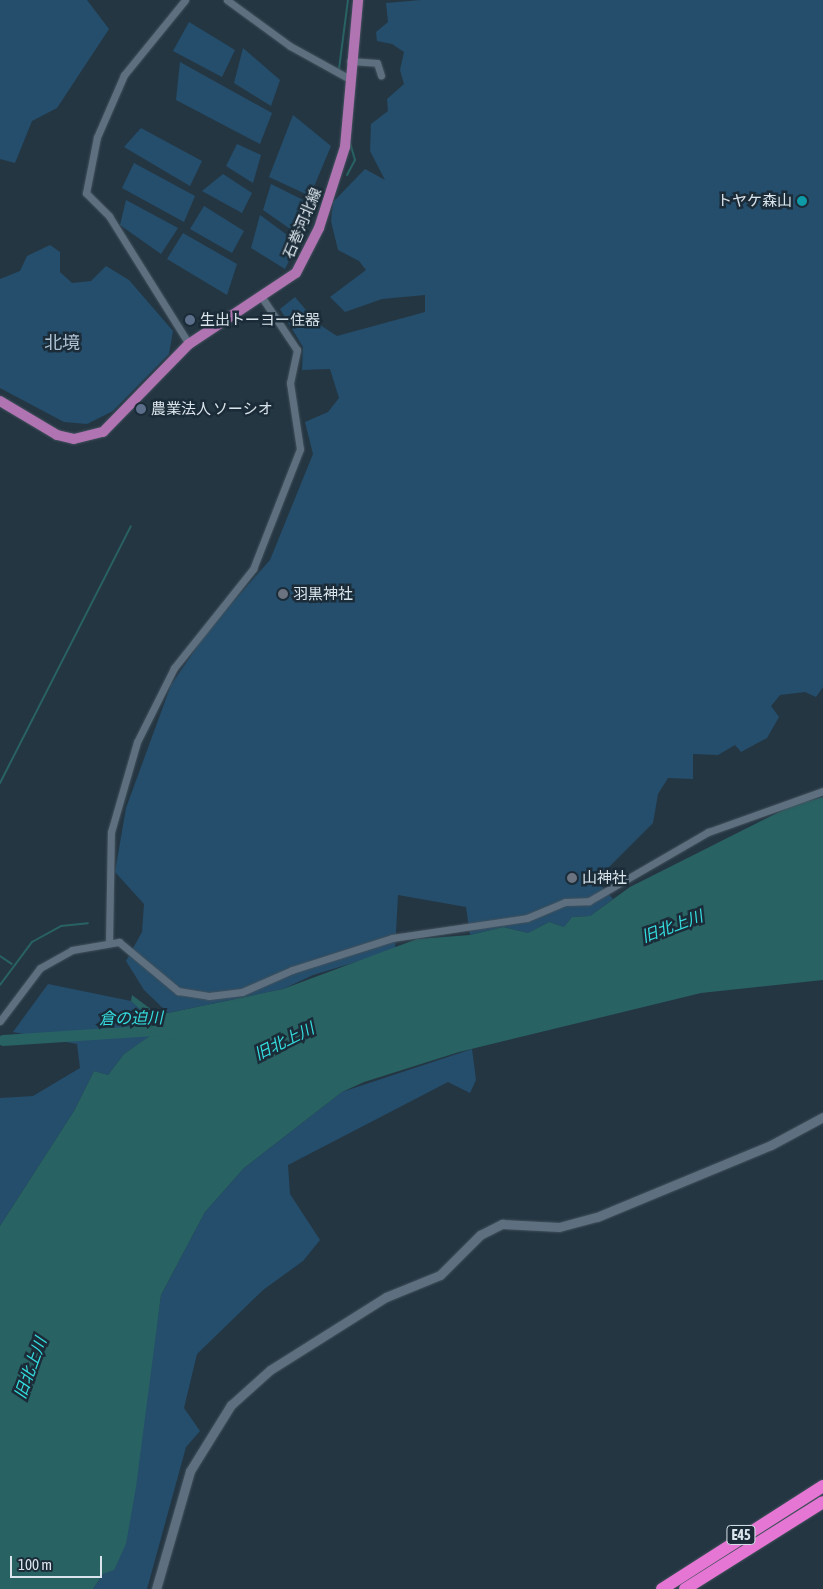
<!DOCTYPE html>
<html>
<head>
<meta charset="utf-8">
<style>
  body { margin:0 }
  #map { position:relative; width:823px; height:1589px; overflow:hidden; background:#253643; font-family:"Asap Condensed","Noto Sans JP",sans-serif }
  div>[style] { position:absolute }
  .green>* { inset:0; background:#244e6c }
  .water>* { inset:0; background:#286263 }
  .stream>* { height:2px; margin:-1px; padding:0 1px; transform-origin:1px; border-radius:1px; background:#286263 }
  .river>* { height:11px; margin:-5.5px; padding:0 5.5px; transform-origin:5.5px; border-radius:5.5px; background:#286263 }
  .roads { filter:drop-shadow(0 0 1px #42515c) drop-shadow(0 0 1px #42515c) }
  .minor>* { height:7px; margin:-3.5px; padding:0 3.5px; transform-origin:3.5px; border-radius:3.5px; background:#5e707f }
  .tertiary>* { height:9px; margin:-4.5px; padding:0 4.5px; transform-origin:4.5px; border-radius:4.5px; background:#5e707f }
  .primary>* { height:10px; margin:-5px; padding:0 5px; transform-origin:5px; border-radius:5px; background:#b074b2 }
  .motorway>* { height:12px; margin:-6px; padding:0 6px; transform-origin:6px; border-radius:6px; background:#e676d4 }
  .dots>* { width:14px; height:14px; translate:-50% -50%; box-sizing:border-box; border:2px solid #1b2c38; border-radius:50% }
  span { translate:-50% -50%; white-space:nowrap; text-align:center; line-height:1.15; -webkit-text-stroke:5px #1b2c38; paint-order:stroke }
  .shield-label span { padding:1px 4px; background:#1b2c38; border:1px solid; border-radius:4px; -webkit-text-stroke-width:0 }
  .shield-label { font-size:14px; color:#dae4ec; font-weight:700 }
  .poi-label { font-size:15px; color:#dae4ec }
  .right { translate:-100% -50%; text-align:right }
  .left { translate:0 -50%; text-align:left }
  .street-label { font-size:15px; color:#dae4ec }
  .water-label { font-size:16px; color:#34dee0; font-style:italic }
  .quarter-label { font-size:18px; color:#aec2d3 }
  .scale { position:absolute; left:10px; top:1556px; width:92px; height:22px; box-sizing:border-box; border:2px solid #dae4ec; border-top:0; padding-left:6px; font-size:15px; line-height:18px; white-space:nowrap; color:#dae4ec; -webkit-text-stroke:4px #1b2c38; paint-order:stroke }
</style>
</head>
<body>
<div id="map">
  <div class="green">
    <div style="clip-path:polygon(0 0,87px 0,109px 29px,57px 108px,32px 121px,15px 163px,0 159px)"></div>
    <div style="clip-path:polygon(421px 0,823px 0,823px 687px,816px 697px,805px 692px,780px 695px,771px 706px,779px 717px,767px 738px,741px 752px,735px 745px,718px 755px,693px 754px,693px 779px,668px 778px,658px 794px,653px 823px,596px 880px,613px 899px,590px 916px,572px 917px,564px 927px,549px 922px,528px 933px,503px 927px,470px 935px,466px 907px,398px 895px,395px 950px,313px 975px,283px 989px,168px 1013px,144px 990px,126px 961px,142px 932px,144px 904px,115px 872px,126px 808px,171px 685px,209px 629px,270px 560px,313px 454px,305px 422px,328px 412px,339px 398px,330px 369px,302px 370px,303px 347px,280px 309px,295px 297px,317px 323px,337px 336px,425px 312px,425px 295px,382px 299px,345px 312px,330px 297px,366px 270px,359px 261px,338px 250px,331px 221px,333px 202px,365px 169px,385px 180px,370px 151px,371px 124px,388px 111px,387px 99px,404px 84px,400px 70px,404px 52px,392px 44px,377px 41px,376px 32px,388px 22px,386px 3px)"></div>
    <div style="clip-path:polygon(189px 22px,235px 50px,222px 77px,173px 51px)"></div>
    <div style="clip-path:polygon(243px 48px,280px 80px,271px 106px,234px 83px)"></div>
    <div style="clip-path:polygon(180px 62px,272px 113px,260px 144px,176px 100px)"></div>
    <div style="clip-path:polygon(293px 115px,331px 146px,310px 196px,269px 177px)"></div>
    <div style="clip-path:polygon(141px 128px,202px 161px,190px 186px,124px 147px)"></div>
    <div style="clip-path:polygon(237px 144px,261px 155px,253px 183px,226px 166px)"></div>
    <div style="clip-path:polygon(134px 163px,195px 196px,184px 222px,122px 188px)"></div>
    <div style="clip-path:polygon(223px 174px,252px 193px,242px 213px,202px 191px)"></div>
    <div style="clip-path:polygon(271px 184px,311px 204px,296px 233px,263px 210px)"></div>
    <div style="clip-path:polygon(126px 200px,178px 228px,161px 254px,120px 225px)"></div>
    <div style="clip-path:polygon(204px 206px,244px 231px,232px 253px,190px 229px)"></div>
    <div style="clip-path:polygon(260px 215px,298px 243px,285px 269px,251px 248px)"></div>
    <div style="clip-path:polygon(183px 233px,237px 264px,227px 295px,167px 259px)"></div>
    <div style="clip-path:polygon(50px 245px,60px 252px,60px 272px,72px 283px,91px 281px,106px 266px,129px 280px,173px 331px,169px 354px,113px 411px,87px 424px,64px 422px,0 388px,0 279px,20px 271px,27px 256px)"></div>
    <div style="clip-path:polygon(48px 984px,131px 1001px,164px 1027px,124px 1054px,108px 1075px,94px 1071px,74px 1111px,0 1226px,0 1098px,33px 1096px,80px 1068px,77px 1044px,13px 1032px)"></div>
    <div style="clip-path:polygon(472px 1049px,476px 1080px,470px 1093px,448px 1082px,288px 1165px,290px 1194px,320px 1240px,303px 1261px,263px 1290px,197px 1354px,184px 1408px,200px 1431px,186px 1447px,147px 1589px,93px 1589px,126px 1541px,161px 1295px,205px 1212px,244px 1168px,342px 1092px)"></div>
  </div>
  <div class="water">
    <div style="clip-path:polygon(823px 797px,823px 980px,701px 993px,459px 1052px,364px 1082px,342px 1092px,244px 1168px,205px 1212px,161px 1295px,136px 1487px,126px 1544px,114px 1570px,103px 1574px,93px 1589px,0 1589px,0 1226px,74px 1111px,94px 1071px,108px 1075px,124px 1054px,163px 1027px,148px 1024px,149px 1017px,131px 1001px,132px 995px,152px 1010px,168px 1013px,283px 989px,417px 939px,470px 935px,503px 927px,528px 933px,549px 922px,564px 927px,572px 917px,590px 916px,630px 887px,793px 805px)"></div>
  </div>
  <div class="stream">
    <div style="left:339px;top:69px;width:70px;rotate:-82.6deg"></div>
    <div style="left:347px;top:175px;width:17px;rotate:-62deg"></div>
    <div style="left:355px;top:160px;width:18px;rotate:-106deg"></div>
    <div style="left:0;top:783px;width:288px;rotate:-63deg"></div>
    <div style="left:0;top:956px;width:14px;rotate:34deg"></div>
    <div style="left:0;top:985px;width:54px;rotate:-53.3deg"></div>
    <div style="left:32px;top:942px;width:33px;rotate:-29deg"></div>
    <div style="left:61px;top:926px;width:27px;rotate:-6deg"></div>
  </div>
  <div class="river">
    <div style="left:3px;top:1040px;width:152px;rotate:-3.8deg"></div>
    <div style="left:155px;top:1030px;width:19px;rotate:9deg"></div>
  </div>
  <div class="roads">
    <div class="minor">
      <div style="left:185px;top:0;width:97px;rotate:129.1deg"></div>
      <div style="left:124px;top:75px;width:68px;rotate:113.5deg"></div>
      <div style="left:97px;top:137px;width:57px;rotate:101.1deg"></div>
      <div style="left:86px;top:193px;width:33px;rotate:45deg"></div>
      <div style="left:109px;top:216px;width:151px;rotate:58deg"></div>
      <div style="left:227px;top:0;width:78px;rotate:36.1deg"></div>
      <div style="left:290px;top:46px;width:66px;rotate:28.9deg"></div>
      <div style="left:350px;top:61px;width:27px;rotate:4deg"></div>
      <div style="left:377px;top:63px;width:13px;rotate:72deg"></div>
      <div style="left:109px;top:943px;width:111px;rotate:-89deg"></div>
      <div style="left:111px;top:832px;width:94px;rotate:-73.9deg"></div>
      <div style="left:137px;top:742px;width:83px;rotate:-63.4deg"></div>
      <div style="left:174px;top:668px;width:127px;rotate:-51.4deg"></div>
      <div style="left:253px;top:569px;width:129px;rotate:-68.6deg"></div>
      <div style="left:300px;top:449px;width:67px;rotate:-98.6deg"></div>
      <div style="left:290px;top:383px;width:34px;rotate:-78deg"></div>
      <div style="left:297px;top:350px;width:61px;rotate:-123.7deg"></div>
      <div style="left:0;top:1021px;width:66px;rotate:-53deg"></div>
      <div style="left:40px;top:968px;width:37px;rotate:-29deg"></div>
      <div style="left:72px;top:950px;width:48px;rotate:-9.7deg"></div>
      <div style="left:119px;top:942px;width:77px;rotate:39.7deg"></div>
      <div style="left:178px;top:991px;width:31px;rotate:9deg"></div>
      <div style="left:209px;top:996px;width:33px;rotate:-7deg"></div>
      <div style="left:242px;top:992px;width:55px;rotate:-23.7deg"></div>
      <div style="left:292px;top:970px;width:105px;rotate:-17.7deg"></div>
      <div style="left:392px;top:938px;width:136px;rotate:-8.4deg"></div>
      <div style="left:527px;top:918px;width:41px;rotate:-22.8deg"></div>
      <div style="left:565px;top:902px;width:24px;rotate:-2deg"></div>
      <div style="left:589px;top:901px;width:138px;rotate:-30.1deg"></div>
      <div style="left:708px;top:832px;width:122px;rotate:-19.6deg"></div>
    </div>
    <div class="tertiary">
      <div style="left:156px;top:1589px;width:123px;rotate:-73.9deg"></div>
      <div style="left:190px;top:1471px;width:78px;rotate:-58.2deg"></div>
      <div style="left:231px;top:1405px;width:52px;rotate:-41.9deg"></div>
      <div style="left:270px;top:1370px;width:137px;rotate:-32.2deg"></div>
      <div style="left:386px;top:1297px;width:58px;rotate:-22.2deg"></div>
      <div style="left:440px;top:1275px;width:57px;rotate:-45deg"></div>
      <div style="left:480px;top:1235px;width:25px;rotate:-27deg"></div>
      <div style="left:502px;top:1224px;width:57px;rotate:3deg"></div>
      <div style="left:559px;top:1227px;width:39px;rotate:-15deg"></div>
      <div style="left:597px;top:1217px;width:188px;rotate:-22.5deg"></div>
      <div style="left:771px;top:1145px;width:59px;rotate:-28.3deg"></div>
    </div>
    <div class="primary">
      <div style="left:0;top:401px;width:66px;rotate:30.8deg"></div>
      <div style="left:57px;top:435px;width:17px;rotate:13deg"></div>
      <div style="left:74px;top:439px;width:30px;rotate:-14deg"></div>
      <div style="left:103px;top:432px;width:123px;rotate:-45.7deg"></div>
      <div style="left:189px;top:344px;width:128px;rotate:-33.6deg"></div>
      <div style="left:296px;top:273px;width:51px;rotate:-62.9deg"></div>
      <div style="left:319px;top:228px;width:85px;rotate:-72.2deg"></div>
      <div style="left:345px;top:147px;width:148px;rotate:-84.9deg"></div>
    </div>
    <div class="motorway">
      <div style="left:662px;top:1589px;width:191px;rotate:-32.6deg"></div>
      <div style="left:685px;top:1589px;width:163px;rotate:-32.2deg"></div>
    </div>
  </div>
  <div class="dots">
    <div style="left:802px;top:201px;background:#0f9aa8"></div>
    <div style="left:190px;top:320px;background:#5c6f8a"></div>
    <div style="left:141px;top:409px;background:#5c6f8a"></div>
    <div style="left:283px;top:594px;background:#6b7280"></div>
    <div style="left:572px;top:878px;background:#6b7280"></div>
  </div>
  <div class="shield-label">
    <span style="left:741px;top:1535px">E45</span>
  </div>
  <div class="poi-label">
    <span class="right" style="left:792px;top:201px">トヤケ森山</span>
    <span class="left" style="left:200px;top:320px">生出トーヨー住器</span>
    <span class="left" style="left:151px;top:409px">農業法人 ソーシオ</span>
    <span class="left" style="left:293px;top:594px">羽黒神社</span>
    <span class="left" style="left:582px;top:878px">山神社</span>
  </div>
  <div class="street-label">
    <span style="left:302px;top:223px;rotate:-67deg">石巻河北線</span>
  </div>
  <div class="water-label">
    <span style="left:672px;top:926px;rotate:-20deg">旧北上川</span>
    <span style="left:131px;top:1018px;rotate:-1deg">倉の迫川</span>
    <span style="left:284px;top:1041px;rotate:-26deg">旧北上川</span>
    <span style="left:30px;top:1368px;rotate:-70deg">旧北上川</span>
  </div>
  <div class="quarter-label">
    <span style="left:62px;top:343px">北境</span>
  </div>
  <div class="scale">100 m</div>
</div>
</body>
</html>
